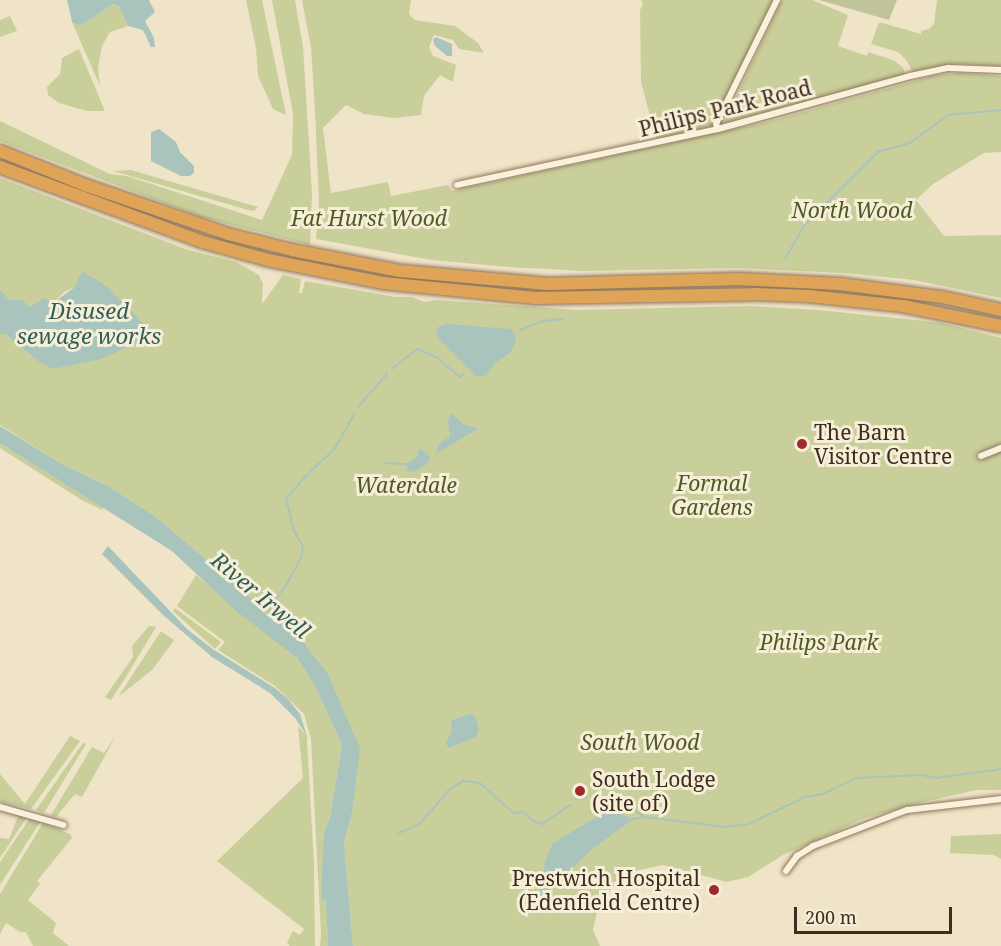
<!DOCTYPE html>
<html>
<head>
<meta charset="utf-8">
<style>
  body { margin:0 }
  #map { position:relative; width:1001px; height:946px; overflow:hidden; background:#f0e4c8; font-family:"Noto Serif",serif }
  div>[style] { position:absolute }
  .green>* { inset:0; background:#c9cf9b }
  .cemetery>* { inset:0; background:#bfc49a }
  .water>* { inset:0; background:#a9c4bc }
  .stream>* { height:1.5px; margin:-0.75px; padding:0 0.75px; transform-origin:0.75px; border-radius:0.75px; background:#a9c4bc }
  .roads { filter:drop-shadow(0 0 2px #8d765c) drop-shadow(0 0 2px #8d765c) }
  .minor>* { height:6px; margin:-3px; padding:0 3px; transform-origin:3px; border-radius:3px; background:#faf1dc }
  .motorway>* { height:12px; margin:-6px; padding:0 6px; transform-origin:6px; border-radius:6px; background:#e0a458 }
  .dots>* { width:16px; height:16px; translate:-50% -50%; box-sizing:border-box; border:3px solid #f7eed8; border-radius:50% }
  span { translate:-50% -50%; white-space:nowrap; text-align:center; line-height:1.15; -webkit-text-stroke:6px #f7eed8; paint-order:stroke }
  .street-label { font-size:21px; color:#3d2e20 }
  .park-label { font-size:21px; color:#4d5a26; font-style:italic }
  .poi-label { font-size:21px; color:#3d2e20 }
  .left { translate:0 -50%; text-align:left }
  .right { translate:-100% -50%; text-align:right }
  .water-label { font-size:22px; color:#2f5d5a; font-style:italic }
  .scale { position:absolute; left:794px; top:907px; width:158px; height:27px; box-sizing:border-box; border:3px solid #3d2e20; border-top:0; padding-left:8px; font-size:18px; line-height:21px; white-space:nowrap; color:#3d2e20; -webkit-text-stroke:4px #f7eed8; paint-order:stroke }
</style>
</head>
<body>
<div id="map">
  <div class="green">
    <div style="clip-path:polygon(246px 0,262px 0,286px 115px,273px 109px,258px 76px,256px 48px)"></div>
    <div style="clip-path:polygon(272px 0,295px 0,303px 47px,312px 193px,310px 245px,201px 217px,0 141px,0 121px,110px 174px,127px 176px,262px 220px,292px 155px,293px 114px)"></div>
    <div style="clip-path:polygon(302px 0,411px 0,409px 14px,415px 20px,455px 26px,478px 43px,484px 53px,459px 49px,453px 40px,434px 35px,429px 47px,433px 56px,456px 65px,453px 82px,440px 75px,424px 96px,421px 115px,394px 118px,364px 114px,346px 105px,323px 128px,331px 193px,388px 182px,391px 196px,448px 185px,452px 191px,775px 120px,936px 75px,960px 73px,1001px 76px,1001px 152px,984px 153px,933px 184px,916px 200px,944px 236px,1001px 235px,1001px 298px,914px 280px,844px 273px,737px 268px,583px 271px,508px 267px,431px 260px,316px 239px,319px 203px,315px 111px,311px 48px)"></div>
    <div style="clip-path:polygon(641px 0,773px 0,713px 128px,656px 139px,641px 82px,640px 10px,643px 5px)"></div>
    <div style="clip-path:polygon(782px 0,812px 0,848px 15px,838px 46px,867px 56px,868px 52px,893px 60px,903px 67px,905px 76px,724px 123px)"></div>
    <div style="clip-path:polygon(937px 0,1001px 0,1001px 66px,959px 64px,913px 72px,906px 60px,898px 52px,871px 44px,879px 22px,921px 34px,921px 31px,929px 29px,934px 24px)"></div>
    <div style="clip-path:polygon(113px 4px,119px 6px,128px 26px,110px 32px,102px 46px,98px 68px,100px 86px,72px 22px,80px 26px)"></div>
    <div style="clip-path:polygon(10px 16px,17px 31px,0 37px,0 20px)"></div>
    <div style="clip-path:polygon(79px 49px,105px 111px,87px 111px,59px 103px,48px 95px,47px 87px,60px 74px,62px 58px)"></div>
    <div style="clip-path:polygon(131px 170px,258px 207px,254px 211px,248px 210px,113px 171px)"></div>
    <div style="clip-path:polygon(0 178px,188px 250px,236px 262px,259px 275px,263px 284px,262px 304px,283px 275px,301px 279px,299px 293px,302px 293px,305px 281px,395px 297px,412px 297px,424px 302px,437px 300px,577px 310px,750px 306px,819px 310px,942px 323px,1001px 338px,1001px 790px,977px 790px,923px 802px,865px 818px,783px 855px,748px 877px,727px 882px,663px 865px,630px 872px,600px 899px,593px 930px,600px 946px,353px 946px,344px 842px,352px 813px,354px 782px,327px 672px,299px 637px,271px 615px,266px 616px,262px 607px,156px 517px,108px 486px,62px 464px,0 425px,0 334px,5px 334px,39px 362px,83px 271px,75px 287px,64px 292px,53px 303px,30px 307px,23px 300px,10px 300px,0 290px)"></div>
    <div style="clip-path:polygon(0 443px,98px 503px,104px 506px,102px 510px,80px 499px,0 448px)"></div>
    <div style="clip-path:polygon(196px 575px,297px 658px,314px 684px,342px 745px,330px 817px,324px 833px,328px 946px,320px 946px,321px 935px,311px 739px,304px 714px,275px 686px,218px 650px,225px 642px,177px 606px)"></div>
    <div style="clip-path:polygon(175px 608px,221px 642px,215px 649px,173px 611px)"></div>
    <div style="clip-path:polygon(149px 626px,156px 627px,127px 675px,111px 700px,108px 699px,105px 697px,133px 657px,132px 646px)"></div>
    <div style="clip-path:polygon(161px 631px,174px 640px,173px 642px,152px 670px,118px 697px)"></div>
    <div style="clip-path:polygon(298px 726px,307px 736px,307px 741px,314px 864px,315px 946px,290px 946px,287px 943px,293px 931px,300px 935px,304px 929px,217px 861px,303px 778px)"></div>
    <div style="clip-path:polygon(70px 736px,80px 741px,31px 809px,0 802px,0 774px,25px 804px)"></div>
    <div style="clip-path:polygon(116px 736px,82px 797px,75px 794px,56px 817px,51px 815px,92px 747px,104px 753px)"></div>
    <div style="clip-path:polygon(83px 743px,86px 744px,44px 813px,36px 810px)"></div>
    <div style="clip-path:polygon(19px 814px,27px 817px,0 858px,0 838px,9px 839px)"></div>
    <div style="clip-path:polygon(30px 818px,40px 822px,0 885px,0 862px)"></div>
    <div style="clip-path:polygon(43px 823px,70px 834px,72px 838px,37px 881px,40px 884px,28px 900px,56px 923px,53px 933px,69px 946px,33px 946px,26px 932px,20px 932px,6px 923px,0 934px,0 894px)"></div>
    <div style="clip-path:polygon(1001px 834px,1001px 859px,993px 855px,950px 853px,951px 836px)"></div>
  </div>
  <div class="cemetery">
    <div style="clip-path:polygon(819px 0,897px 0,889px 20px)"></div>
  </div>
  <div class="water">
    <div style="clip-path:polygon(67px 0,149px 0,155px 12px,145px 21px,154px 38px,155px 47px,151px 47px,143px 30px,128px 26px,119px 6px,113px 4px,80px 26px,72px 22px)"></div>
    <div style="clip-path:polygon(436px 37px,452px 44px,452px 56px,447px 56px,435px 46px,433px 40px)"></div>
    <div style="clip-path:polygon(159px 129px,176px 142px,180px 152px,194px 166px,194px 173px,190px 176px,181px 176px,151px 161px,151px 132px)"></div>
    <div style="clip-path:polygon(82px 271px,106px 286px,150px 330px,143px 340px,101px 359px,53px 369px,39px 362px,5px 334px,0 334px,0 290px,10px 300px,23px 300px,30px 307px,44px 298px,53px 303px,75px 287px)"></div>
    <div style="clip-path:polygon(446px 324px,510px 329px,514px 332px,516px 342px,510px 353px,495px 363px,487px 375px,477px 377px,436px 336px,438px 327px)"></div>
    <div style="clip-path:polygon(451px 413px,463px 424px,479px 428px,436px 454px,439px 443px,450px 437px,448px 420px)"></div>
    <div style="clip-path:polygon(0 426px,62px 464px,108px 486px,156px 517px,262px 607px,266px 616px,271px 615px,299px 637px,327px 672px,360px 748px,352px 813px,344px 842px,353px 946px,328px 946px,326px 900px,321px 898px,324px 833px,330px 817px,342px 745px,314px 684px,297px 658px,235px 610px,172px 551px,0 443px)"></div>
    <div style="clip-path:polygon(421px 449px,430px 457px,427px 464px,415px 472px,408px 471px,406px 464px,418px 456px,418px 450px)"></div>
    <div style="clip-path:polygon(108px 546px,187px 629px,214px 650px,275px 688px,288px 699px,300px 714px,307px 736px,295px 718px,270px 693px,212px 657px,163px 615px,102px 554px)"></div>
    <div style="clip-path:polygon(470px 714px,475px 716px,479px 729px,476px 737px,448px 748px,446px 742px,451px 732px,452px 720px)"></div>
    <div style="clip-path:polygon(605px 812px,615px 812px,633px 819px,590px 851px,540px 899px,539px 892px,546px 859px,553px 843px)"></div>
  </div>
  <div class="stream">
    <div style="left:785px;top:259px;width:38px;rotate:-60deg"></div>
    <div style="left:804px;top:226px;width:105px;rotate:-45deg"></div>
    <div style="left:878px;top:152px;width:33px;rotate:-16deg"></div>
    <div style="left:910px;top:143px;width:47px;rotate:-36.4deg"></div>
    <div style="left:948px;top:115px;width:53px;rotate:-5.4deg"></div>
    <div style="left:520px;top:330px;width:26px;rotate:-21deg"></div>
    <div style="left:544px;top:321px;width:18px;rotate:-6deg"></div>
    <div style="left:392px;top:369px;width:33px;rotate:-38deg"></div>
    <div style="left:418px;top:349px;width:22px;rotate:24deg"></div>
    <div style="left:438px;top:358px;width:29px;rotate:41deg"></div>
    <div style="left:460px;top:377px;width:4px;rotate:-45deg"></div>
    <div style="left:358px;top:407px;width:44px;rotate:-48.7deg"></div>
    <div style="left:385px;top:463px;width:21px;rotate:3deg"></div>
    <div style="left:310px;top:472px;width:33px;rotate:-43deg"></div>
    <div style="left:334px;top:450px;width:40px;rotate:-60.3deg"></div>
    <div style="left:269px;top:617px;width:12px;rotate:-85deg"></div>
    <div style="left:270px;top:605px;width:21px;rotate:-49deg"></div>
    <div style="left:284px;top:589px;width:35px;rotate:-61deg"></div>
    <div style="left:301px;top:558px;width:11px;rotate:-80deg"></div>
    <div style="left:303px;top:547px;width:18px;rotate:-119deg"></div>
    <div style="left:294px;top:531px;width:33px;rotate:-104deg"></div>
    <div style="left:286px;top:499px;width:32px;rotate:-49deg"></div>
    <div style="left:593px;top:796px;width:15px;rotate:20deg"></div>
    <div style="left:576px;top:799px;width:11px;rotate:-10deg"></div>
    <div style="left:612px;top:804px;width:21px;rotate:14deg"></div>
    <div style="left:632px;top:809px;width:16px;rotate:30deg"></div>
    <div style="left:646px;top:817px;width:81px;rotate:7.1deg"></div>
    <div style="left:726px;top:827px;width:23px;rotate:-7deg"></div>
    <div style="left:749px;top:824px;width:62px;rotate:-25.7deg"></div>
    <div style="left:805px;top:797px;width:18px;rotate:-9deg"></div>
    <div style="left:823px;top:794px;width:37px;rotate:-26deg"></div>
    <div style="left:856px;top:778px;width:66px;rotate:-2.6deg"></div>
    <div style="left:922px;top:775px;width:15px;rotate:11deg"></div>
    <div style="left:937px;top:778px;width:65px;rotate:-8deg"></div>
    <div style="left:633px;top:819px;width:12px;rotate:-9deg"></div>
    <div style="left:399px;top:833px;width:23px;rotate:-23deg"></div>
    <div style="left:420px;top:824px;width:46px;rotate:-49.4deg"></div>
    <div style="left:450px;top:789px;width:16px;rotate:-30deg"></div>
    <div style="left:464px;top:781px;width:16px;rotate:7deg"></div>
    <div style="left:480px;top:783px;width:45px;rotate:41.4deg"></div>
    <div style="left:514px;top:813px;width:9px;rotate:-6deg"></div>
    <div style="left:523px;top:812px;width:14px;rotate:39deg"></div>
    <div style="left:534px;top:821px;width:9px;rotate:21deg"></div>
    <div style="left:542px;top:824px;width:34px;rotate:-34deg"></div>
  </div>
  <div class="roads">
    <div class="minor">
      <div style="left:718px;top:129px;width:5px;rotate:-112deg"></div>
      <div style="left:716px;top:124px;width:138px;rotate:-63.8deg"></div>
      <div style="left:457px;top:185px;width:267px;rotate:-12.1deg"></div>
      <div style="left:718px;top:129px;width:199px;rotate:-15.4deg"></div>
      <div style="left:910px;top:76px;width:39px;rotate:-12deg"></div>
      <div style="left:948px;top:68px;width:53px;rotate:2.2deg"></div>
      <div style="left:981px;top:456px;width:22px;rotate:-22deg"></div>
      <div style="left:0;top:807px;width:66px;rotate:15.9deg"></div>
      <div style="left:786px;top:871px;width:19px;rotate:-54deg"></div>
      <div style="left:797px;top:856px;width:19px;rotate:-32deg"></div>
      <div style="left:813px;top:846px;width:101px;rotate:-21deg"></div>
      <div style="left:907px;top:810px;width:95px;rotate:-6.7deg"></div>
    </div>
    <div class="motorway">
      <div style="left:0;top:151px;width:92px;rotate:21.8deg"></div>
      <div style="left:85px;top:185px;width:151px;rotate:18.9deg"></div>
      <div style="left:228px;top:234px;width:66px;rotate:14deg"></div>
      <div style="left:292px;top:250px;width:110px;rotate:11deg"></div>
      <div style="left:400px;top:271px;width:149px;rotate:5deg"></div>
      <div style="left:548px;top:284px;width:190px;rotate:-1.5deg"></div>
      <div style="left:738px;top:279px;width:102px;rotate:2.8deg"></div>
      <div style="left:840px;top:284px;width:103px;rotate:7.3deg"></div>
      <div style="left:942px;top:297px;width:60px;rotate:12.4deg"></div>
      <div style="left:0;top:167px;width:216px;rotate:20.3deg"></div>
      <div style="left:203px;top:242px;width:67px;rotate:15.5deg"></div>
      <div style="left:268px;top:260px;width:117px;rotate:11.3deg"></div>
      <div style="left:383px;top:283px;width:153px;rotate:5.6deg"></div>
      <div style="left:535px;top:298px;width:219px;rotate:-1deg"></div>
      <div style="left:754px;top:294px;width:55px;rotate:2.1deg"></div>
      <div style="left:809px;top:296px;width:95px;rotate:6.1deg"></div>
      <div style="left:903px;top:306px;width:100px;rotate:11.5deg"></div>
    </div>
  </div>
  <div class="dots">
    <div style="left:802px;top:444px;background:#9e2a2b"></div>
    <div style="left:580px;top:791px;background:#9e2a2b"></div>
    <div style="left:714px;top:890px;background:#9e2a2b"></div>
  </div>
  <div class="street-label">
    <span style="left:725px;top:108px;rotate:-14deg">Philips Park Road</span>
  </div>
  <div class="park-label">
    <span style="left:852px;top:210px">North Wood</span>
    <span style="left:369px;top:218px">Fat Hurst Wood</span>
    <span style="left:712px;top:495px">Formal<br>Gardens</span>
    <span style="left:406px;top:485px">Waterdale</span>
    <span style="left:819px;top:642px">Philips Park</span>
    <span style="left:640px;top:742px">South Wood</span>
  </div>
  <div class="poi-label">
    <span class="left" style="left:814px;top:444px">The Barn<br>Visitor Centre</span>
    <span class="left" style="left:592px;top:791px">South Lodge<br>(site of)</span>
    <span class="right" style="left:700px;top:890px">Prestwich Hospital<br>(Edenfield Centre)</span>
  </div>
  <div class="water-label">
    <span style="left:89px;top:323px">Disused<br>sewage works</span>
    <span style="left:261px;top:595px;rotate:40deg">River Irwell</span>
  </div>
  <div class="scale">200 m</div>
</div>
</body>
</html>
